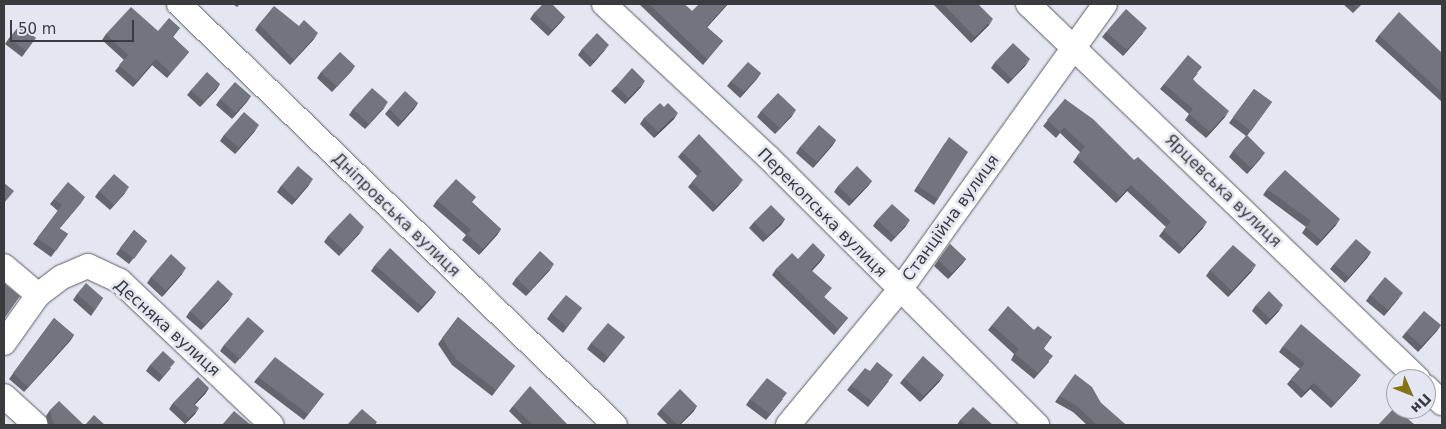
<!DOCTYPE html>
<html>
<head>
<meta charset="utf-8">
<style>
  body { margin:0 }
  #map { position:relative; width:1446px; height:429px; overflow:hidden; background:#e4e7f2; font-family:"DejaVu Sans",sans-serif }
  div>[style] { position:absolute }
  .roads { filter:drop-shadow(0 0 1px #5b5c66) drop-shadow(0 0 1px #5b5c66) }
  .minor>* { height:24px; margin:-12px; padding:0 12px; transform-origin:12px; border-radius:12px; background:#fff }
  .wall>* { inset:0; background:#63656c }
  .shaded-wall>* { inset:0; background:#505258 }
  .building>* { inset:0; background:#73757e }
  span { translate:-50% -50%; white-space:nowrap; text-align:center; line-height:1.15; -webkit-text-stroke:5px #e4e7f2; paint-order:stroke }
  .street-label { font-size:16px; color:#3a3b3f }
  .frame { position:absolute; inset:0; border:5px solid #3a3b3f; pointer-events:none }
  .north { position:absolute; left:1386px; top:369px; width:50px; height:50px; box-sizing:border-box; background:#e4e7f2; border:1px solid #a0a2aa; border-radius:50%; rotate:134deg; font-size:14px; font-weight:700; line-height:20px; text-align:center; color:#3a3b3f }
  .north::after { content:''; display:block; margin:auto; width:18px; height:22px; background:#857315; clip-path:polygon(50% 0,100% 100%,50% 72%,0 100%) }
  .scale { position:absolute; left:10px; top:20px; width:124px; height:22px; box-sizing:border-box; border:2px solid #3a3b3f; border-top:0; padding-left:6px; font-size:15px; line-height:18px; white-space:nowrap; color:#3a3b3f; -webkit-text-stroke:4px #e4e7f2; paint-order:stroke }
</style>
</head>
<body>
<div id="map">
  <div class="roads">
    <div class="minor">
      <div style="left:179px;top:4px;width:606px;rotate:44deg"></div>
      <div style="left:604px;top:4px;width:224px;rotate:43deg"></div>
      <div style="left:768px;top:157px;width:380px;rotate:44.9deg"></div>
      <div style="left:1028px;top:4px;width:541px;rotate:43.88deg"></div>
      <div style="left:4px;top:266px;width:45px;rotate:40.5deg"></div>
      <div style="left:38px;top:295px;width:30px;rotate:-37deg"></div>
      <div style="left:62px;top:277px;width:28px;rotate:-23deg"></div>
      <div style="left:88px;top:266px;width:35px;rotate:25deg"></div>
      <div style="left:120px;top:281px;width:209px;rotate:43.5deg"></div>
      <div style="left:4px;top:343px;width:59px;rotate:-54.7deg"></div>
      <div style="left:1426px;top:387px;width:23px;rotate:45deg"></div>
      <div style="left:4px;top:396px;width:43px;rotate:42.2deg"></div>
      <div style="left:788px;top:425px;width:174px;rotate:-50.4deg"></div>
      <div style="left:899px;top:291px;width:353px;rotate:-54.3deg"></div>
    </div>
  </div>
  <div class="wall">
    <div style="clip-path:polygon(233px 4px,240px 4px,237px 7px)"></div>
    <div style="clip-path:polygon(639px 4px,684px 4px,692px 11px,728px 4px,707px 27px,723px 41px,703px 65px)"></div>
    <div style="clip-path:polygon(933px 4px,978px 4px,989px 25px,971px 43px)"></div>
    <div style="clip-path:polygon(1343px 4px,1362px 4px,1353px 13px)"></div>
    <div style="clip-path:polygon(534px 13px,565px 17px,561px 22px,548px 36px,530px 19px)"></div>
    <div style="clip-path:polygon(259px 24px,314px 39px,290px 65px,255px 30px)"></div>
    <div style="clip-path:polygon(180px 28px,173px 37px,189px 52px,185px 57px,167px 78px,152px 65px,133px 87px,115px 71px,124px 60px,102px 40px,106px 34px,158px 31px)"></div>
    <div style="clip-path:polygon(1106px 32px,1143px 33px,1123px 56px,1102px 37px)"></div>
    <div style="clip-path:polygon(1379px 35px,1442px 53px,1442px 102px,1375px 41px)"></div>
    <div style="clip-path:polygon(9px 38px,32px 43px,22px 57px,5px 44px)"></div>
    <div style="clip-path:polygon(582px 49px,605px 50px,590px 67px,578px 55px)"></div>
    <div style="clip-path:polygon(995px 62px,1026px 65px,1008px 84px,991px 68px)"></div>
    <div style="clip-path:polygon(355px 66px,351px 72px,332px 92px,317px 78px,321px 72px)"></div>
    <div style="clip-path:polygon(761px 73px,740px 98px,727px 86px,731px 81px)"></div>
    <div style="clip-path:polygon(1198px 73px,1193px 79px,1225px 117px,1206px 138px,1185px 120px,1189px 114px,1160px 89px,1164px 84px)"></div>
    <div style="clip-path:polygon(220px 84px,216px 90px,200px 107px,187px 95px,191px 90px)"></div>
    <div style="clip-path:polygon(616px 86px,641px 87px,625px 104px,611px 91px)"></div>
    <div style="clip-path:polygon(1254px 89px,1272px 102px,1247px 136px,1261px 158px,1247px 174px,1229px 157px,1233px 151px,1246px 136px,1229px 123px)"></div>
    <div style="clip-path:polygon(251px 96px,232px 119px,216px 105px,220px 99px)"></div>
    <div style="clip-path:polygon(1065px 99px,1203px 228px,1179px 254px,1159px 236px,1166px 227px,1127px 191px,1116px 203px,1073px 162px,1080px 152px,1060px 133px,1056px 138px,1043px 126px)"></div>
    <div style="clip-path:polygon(418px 103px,414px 109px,398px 127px,385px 114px,389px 109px)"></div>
    <div style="clip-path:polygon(664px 107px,674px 119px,654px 138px,640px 124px,644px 118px)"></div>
    <div style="clip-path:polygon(384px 108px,365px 129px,349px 115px,353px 109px)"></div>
    <div style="clip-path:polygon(761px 111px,792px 116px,775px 134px,757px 117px)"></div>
    <div style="clip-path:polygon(255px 131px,235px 154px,220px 141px,224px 135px)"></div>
    <div style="clip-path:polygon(836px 140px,832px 146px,813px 168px,796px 153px,800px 147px)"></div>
    <div style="clip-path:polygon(945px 143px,938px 199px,934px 205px,914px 191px)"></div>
    <div style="clip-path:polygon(682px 152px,739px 185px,713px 212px,688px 187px,697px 176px,678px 157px)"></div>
    <div style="clip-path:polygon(872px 181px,868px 186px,849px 206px,834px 192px,838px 186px)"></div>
    <div style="clip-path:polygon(309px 185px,292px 205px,277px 192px,281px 186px)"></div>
    <div style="clip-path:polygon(1267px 189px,1336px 225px,1317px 246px,1302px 233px,1306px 227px,1263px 195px)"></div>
    <div style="clip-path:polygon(99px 191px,125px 193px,110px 210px,95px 197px)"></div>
    <div style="clip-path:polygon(85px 197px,59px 228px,68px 234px,51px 257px,33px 244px,58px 211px,50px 204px,54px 199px)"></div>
    <div style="clip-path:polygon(476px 197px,472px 202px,501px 229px,497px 235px,479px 255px,462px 240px,466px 235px,433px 206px,437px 200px)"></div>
    <div style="clip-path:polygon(785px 219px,781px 225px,763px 242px,749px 228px,754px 222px)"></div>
    <div style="clip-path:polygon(877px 220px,906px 226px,891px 242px,873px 226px)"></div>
    <div style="clip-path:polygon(134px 230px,147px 241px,129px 264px,116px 254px)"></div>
    <div style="clip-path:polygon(360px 233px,339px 256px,324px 242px,328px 236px)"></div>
    <div style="clip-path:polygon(950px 244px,966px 259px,962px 264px,948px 279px,934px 266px)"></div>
    <div style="clip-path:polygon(1371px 252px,1367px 258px,1345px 283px,1330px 269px,1334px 264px)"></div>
    <div style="clip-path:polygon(825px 255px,821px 261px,812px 271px,825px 298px,848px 318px,834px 335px,772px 275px,776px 269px,798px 259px)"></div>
    <div style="clip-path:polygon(375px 265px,436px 292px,418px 313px,371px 271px)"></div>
    <div style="clip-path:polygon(550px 270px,526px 296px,512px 284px,516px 278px)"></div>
    <div style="clip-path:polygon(1210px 270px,1252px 271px,1228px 297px,1206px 276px)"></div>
    <div style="clip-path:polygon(182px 274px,162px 297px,147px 283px,151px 277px)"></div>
    <div style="clip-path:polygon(77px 294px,103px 298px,91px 316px,73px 300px)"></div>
    <div style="clip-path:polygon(1370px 295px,1399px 298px,1384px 316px,1366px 301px)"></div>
    <div style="clip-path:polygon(229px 300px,201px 330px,186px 317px,190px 311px)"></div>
    <div style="clip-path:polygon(1256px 305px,1279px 311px,1266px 325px,1252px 311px)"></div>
    <div style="clip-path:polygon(582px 308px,563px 333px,547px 319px,551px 313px)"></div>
    <div style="clip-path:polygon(458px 317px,515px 366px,492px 396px,452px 365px,438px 344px)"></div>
    <div style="clip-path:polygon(54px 318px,74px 335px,70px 341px,24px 392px,9px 379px)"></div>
    <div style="clip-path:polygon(992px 325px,1034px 330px,1052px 337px,1044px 348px,1049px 362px,1034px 379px,1011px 360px,1014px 354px,988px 330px)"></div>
    <div style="clip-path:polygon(1441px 325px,1418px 352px,1402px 337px,1406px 332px)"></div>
    <div style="clip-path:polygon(264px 331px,235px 364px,220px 351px,224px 345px)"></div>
    <div style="clip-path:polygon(625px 337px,604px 363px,587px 349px,591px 343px)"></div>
    <div style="clip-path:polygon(1283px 346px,1357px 380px,1331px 408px,1310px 389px,1301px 398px,1287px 384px,1300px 369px,1279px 352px)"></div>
    <div style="clip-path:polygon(150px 365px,171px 368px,159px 382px,146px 371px)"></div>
    <div style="clip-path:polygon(870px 371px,889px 381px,868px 407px,847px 390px,851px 385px)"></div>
    <div style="clip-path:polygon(258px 377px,324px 394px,304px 420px,254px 382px)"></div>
    <div style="clip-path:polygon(904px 378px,940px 381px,920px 402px,900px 383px)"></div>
    <div style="clip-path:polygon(209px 388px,205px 394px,195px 404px,195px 414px,185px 424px,169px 409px,173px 403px)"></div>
    <div style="clip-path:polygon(1059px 396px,1101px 403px,1126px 425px,1087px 425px,1073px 412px,1055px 402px)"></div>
    <div style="clip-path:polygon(750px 399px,783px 399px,766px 420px,746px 405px)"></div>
    <div style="clip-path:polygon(513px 406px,568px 425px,523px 425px,509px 411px)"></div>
    <div style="clip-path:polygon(697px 406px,693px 412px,680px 425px,668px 425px,657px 414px,661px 409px)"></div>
    <div style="clip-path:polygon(50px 410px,84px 425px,48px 425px,46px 416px)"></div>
    <div style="clip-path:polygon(960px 420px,993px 425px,957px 425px)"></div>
  </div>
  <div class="shaded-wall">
    <div style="clip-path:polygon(727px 4px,728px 4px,702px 33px,706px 27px)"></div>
    <div style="clip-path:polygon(565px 17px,561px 22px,548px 36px,552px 30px)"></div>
    <div style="clip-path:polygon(993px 19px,989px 25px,971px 43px,975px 37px)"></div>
    <div style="clip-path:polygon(1147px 28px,1143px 33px,1123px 56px,1127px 50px)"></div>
    <div style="clip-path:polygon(318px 33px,314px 39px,290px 65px,294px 60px)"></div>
    <div style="clip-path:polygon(609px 45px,605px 50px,590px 67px,594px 61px)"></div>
    <div style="clip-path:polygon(156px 59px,152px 65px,133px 87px,137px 81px)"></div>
    <div style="clip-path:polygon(1030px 59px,1026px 65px,1008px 84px,1012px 79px)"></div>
    <div style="clip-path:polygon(761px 73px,757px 79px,740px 98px,744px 92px)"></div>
    <div style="clip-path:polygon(645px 81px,641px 87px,625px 104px,629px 98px)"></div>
    <div style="clip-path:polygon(220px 84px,216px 90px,200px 107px,204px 102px)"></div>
    <div style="clip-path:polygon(251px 96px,247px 102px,232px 119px,236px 113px)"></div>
    <div style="clip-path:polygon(388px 102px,384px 108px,365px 129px,369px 124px)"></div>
    <div style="clip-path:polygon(418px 103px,414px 109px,398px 127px,402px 121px)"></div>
    <div style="clip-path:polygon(796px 110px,792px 116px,775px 134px,780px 128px)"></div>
    <div style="clip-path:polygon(1229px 111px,1225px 117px,1206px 138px,1210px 132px)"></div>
    <div style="clip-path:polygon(678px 113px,674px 119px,654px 138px,658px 132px)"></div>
    <div style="clip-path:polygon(259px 125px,255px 131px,235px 154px,239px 148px)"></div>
    <div style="clip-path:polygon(836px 140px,832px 146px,813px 168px,817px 162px)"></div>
    <div style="clip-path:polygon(1265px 153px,1261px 158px,1247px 174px,1251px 168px)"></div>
    <div style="clip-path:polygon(313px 179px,309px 185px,292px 205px,296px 199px)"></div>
    <div style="clip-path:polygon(743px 180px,739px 185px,713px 212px,717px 206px)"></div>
    <div style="clip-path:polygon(872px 181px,868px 186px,849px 206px,853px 200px)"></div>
    <div style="clip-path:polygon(1131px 185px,1127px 191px,1116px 203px,1120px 197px)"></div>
    <div style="clip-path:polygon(129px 187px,125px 193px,110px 210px,114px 205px)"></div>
    <div style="clip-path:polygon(85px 197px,81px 203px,55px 234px,59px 228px)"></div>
    <div style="clip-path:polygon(785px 219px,781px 225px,763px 242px,768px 236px)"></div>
    <div style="clip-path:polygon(1340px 219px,1336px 225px,1317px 246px,1321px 240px)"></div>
    <div style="clip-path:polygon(910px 220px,906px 226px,891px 242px,895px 237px)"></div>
    <div style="clip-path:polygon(1207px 222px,1203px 228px,1179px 254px,1183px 248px)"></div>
    <div style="clip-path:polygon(364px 227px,360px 233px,339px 256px,344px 250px)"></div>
    <div style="clip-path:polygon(501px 229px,497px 235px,479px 255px,483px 249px)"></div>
    <div style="clip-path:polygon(1371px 252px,1367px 258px,1345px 283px,1349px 277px)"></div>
    <div style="clip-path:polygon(825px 255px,821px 261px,807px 276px,811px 270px)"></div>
    <div style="clip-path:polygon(966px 259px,962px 264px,948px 279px,952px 273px)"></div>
    <div style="clip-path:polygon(554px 264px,550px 270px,526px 296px,530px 291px)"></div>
    <div style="clip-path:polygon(1256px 265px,1252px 271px,1228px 297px,1232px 291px)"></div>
    <div style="clip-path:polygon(186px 268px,182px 274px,162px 297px,166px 291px)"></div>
    <div style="clip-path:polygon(436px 292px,432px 298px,418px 313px,422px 307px)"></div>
    <div style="clip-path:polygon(1403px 293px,1399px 298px,1384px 316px,1388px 310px)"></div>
    <div style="clip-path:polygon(233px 294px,229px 300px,201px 330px,205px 325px)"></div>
    <div style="clip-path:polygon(1283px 305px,1279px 311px,1266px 325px,1270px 319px)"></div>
    <div style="clip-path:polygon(1441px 325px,1437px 331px,1418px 352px,1422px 346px)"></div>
    <div style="clip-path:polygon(74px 335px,70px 341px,24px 392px,28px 387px)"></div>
    <div style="clip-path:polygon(944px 375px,940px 381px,920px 402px,924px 396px)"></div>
    <div style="clip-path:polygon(1361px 375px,1357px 380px,1331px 408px,1335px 403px)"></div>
    <div style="clip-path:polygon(1314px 383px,1310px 389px,1301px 398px,1305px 392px)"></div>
    <div style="clip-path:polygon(209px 388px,205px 394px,190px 410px,194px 404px)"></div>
    <div style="clip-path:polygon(697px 406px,693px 412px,680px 425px,679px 425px)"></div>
    <div style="clip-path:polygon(199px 408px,195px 414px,185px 424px,189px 418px)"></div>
  </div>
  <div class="building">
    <div style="clip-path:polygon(543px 4px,552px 4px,565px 17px,552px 30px,534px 13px)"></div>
    <div style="clip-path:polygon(649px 4px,684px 4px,692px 11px,699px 4px,727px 4px,706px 27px,723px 41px,707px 59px)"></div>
    <div style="clip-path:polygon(943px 4px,978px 4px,993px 19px,975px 37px)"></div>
    <div style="clip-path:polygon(1353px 4px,1361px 4px,1357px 7px)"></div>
    <div style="clip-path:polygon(274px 6px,299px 26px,304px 20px,318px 33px,294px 60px,259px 24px)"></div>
    <div style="clip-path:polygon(131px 7px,158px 31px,169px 18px,180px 28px,172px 36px,189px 52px,171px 73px,156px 59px,137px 81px,119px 65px,128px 55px,106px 34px)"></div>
    <div style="clip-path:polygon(1126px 9px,1147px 28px,1127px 50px,1106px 32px)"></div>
    <div style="clip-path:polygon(1399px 12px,1442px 53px,1442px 93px,1379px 35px)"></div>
    <div style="clip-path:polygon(20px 25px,36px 38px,26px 51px,9px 38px)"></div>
    <div style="clip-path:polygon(597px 33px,609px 45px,594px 61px,582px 49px)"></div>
    <div style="clip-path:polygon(1013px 43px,1030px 59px,1012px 79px,995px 62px)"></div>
    <div style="clip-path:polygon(340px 52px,355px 66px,337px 87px,321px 72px)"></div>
    <div style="clip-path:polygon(1188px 55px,1202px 67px,1192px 79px,1229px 111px,1210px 132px,1189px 114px,1193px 109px,1164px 84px)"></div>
    <div style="clip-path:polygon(748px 62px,761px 73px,744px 92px,731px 81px)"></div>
    <div style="clip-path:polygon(632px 68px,645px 81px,629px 98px,616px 86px)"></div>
    <div style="clip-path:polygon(207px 72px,220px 84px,204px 102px,191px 90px)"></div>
    <div style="clip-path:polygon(235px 82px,251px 96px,236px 113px,220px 99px)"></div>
    <div style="clip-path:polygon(372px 88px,388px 102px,369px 124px,353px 109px)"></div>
    <div style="clip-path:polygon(1254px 89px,1272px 102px,1251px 131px,1233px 117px)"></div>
    <div style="clip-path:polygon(405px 91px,418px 103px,402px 121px,389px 109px)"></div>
    <div style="clip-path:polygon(778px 93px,796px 110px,780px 128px,761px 111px)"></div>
    <div style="clip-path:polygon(1065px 99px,1093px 119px,1134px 160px,1138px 157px,1207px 222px,1183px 248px,1163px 230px,1171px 222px,1131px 185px,1120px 197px,1077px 156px,1085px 147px,1064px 127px,1060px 132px,1047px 120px)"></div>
    <div style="clip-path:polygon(660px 103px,664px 107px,668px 103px,678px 113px,658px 132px,644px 118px)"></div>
    <div style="clip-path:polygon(244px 112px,259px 125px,239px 148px,224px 135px)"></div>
    <div style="clip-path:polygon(819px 125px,836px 140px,817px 162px,800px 147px)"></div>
    <div style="clip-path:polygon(699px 134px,743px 180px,717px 206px,692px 182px,702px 171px,682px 152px)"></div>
    <div style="clip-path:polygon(1247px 135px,1265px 153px,1251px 168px,1233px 151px)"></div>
    <div style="clip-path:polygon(949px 137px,968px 152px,938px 199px,918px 186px)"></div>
    <div style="clip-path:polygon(298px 166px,313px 179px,296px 199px,281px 186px)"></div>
    <div style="clip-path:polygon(857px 166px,872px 181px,853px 200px,838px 186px)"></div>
    <div style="clip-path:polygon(1285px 170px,1340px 219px,1321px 240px,1306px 227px,1311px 221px,1267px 189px)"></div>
    <div style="clip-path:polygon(114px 174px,129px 187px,114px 205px,99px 191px)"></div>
    <div style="clip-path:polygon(456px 179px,476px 197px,471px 202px,501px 229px,483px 249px,467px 234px,471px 230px,437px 200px)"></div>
    <div style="clip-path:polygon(68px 182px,85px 197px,59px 228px,68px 234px,56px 251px,37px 238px,62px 205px,54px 199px)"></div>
    <div style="clip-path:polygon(4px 183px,14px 191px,4px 203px)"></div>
    <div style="clip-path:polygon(892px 204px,910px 220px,895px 237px,877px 220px)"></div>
    <div style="clip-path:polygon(771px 205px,785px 219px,768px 236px,754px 222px)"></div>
    <div style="clip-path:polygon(350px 213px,364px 227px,344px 250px,328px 236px)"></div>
    <div style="clip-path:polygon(134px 230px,147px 241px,134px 259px,120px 248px)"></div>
    <div style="clip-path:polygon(1356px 239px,1371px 252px,1349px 277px,1334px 264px)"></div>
    <div style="clip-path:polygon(813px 243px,825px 255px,811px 270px,832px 288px,824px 297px,848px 318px,838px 329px,776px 269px,792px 253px,798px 259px)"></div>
    <div style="clip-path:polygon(950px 244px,966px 259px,952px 273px,938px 260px)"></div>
    <div style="clip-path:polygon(1233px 245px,1256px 265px,1232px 291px,1210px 270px)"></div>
    <div style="clip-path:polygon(390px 248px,436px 292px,422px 307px,375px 265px)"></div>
    <div style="clip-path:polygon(540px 251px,554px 264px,530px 291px,516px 278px)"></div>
    <div style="clip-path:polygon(171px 254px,186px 268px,166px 291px,151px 277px)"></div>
    <div style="clip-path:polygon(1385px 277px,1403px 293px,1388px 310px,1370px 295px)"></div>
    <div style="clip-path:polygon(218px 280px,233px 294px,205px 325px,190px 311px)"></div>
    <div style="clip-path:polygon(4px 283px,20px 296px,4px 319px)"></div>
    <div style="clip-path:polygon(86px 283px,103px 298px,95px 310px,77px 294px)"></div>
    <div style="clip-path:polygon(1269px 291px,1283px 305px,1270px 319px,1256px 305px)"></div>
    <div style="clip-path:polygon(566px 295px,582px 308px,567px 327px,551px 313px)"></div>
    <div style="clip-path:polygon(1008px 306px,1034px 330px,1038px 326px,1052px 337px,1043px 348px,1053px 356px,1038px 373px,1015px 354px,1019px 349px,992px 325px)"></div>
    <div style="clip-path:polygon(1424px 311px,1441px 325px,1422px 346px,1406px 332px)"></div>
    <div style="clip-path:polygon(248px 317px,264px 331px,240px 359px,224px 345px)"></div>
    <div style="clip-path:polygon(458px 317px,515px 366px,496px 390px,456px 359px,442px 338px)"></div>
    <div style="clip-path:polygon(54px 318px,74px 335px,28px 387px,13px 373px)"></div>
    <div style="clip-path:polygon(608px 323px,625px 337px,608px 357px,591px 343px)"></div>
    <div style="clip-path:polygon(1301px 324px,1361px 375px,1335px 403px,1314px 383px,1305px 392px,1291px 379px,1305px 363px,1283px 346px)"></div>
    <div style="clip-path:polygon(163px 351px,175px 362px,163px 376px,150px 365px)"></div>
    <div style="clip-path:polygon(923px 356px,944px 375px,924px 396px,904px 378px)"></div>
    <div style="clip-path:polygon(275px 357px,324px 394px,308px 414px,258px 377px)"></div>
    <div style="clip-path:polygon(877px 362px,893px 375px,872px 401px,851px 385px,865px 368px,870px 371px)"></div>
    <div style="clip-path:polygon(1075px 374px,1092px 387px,1101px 403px,1126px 425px,1097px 425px,1077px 406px,1059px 396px)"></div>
    <div style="clip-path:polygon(198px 377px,209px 388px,194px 404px,199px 408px,189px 418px,173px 403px)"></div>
    <div style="clip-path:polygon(767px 378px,787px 393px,770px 414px,750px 399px)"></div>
    <div style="clip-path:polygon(530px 386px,568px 425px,533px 425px,513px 406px)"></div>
    <div style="clip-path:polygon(680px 389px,697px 406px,679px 425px,678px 425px,661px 409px)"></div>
    <div style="clip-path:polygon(59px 401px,84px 425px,56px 425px,53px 423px,50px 410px)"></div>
    <div style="clip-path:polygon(973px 407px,993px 425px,966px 425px,960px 420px)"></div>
    <div style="clip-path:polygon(1395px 407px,1396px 409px,1397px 409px,1415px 425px,1378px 425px)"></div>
    <div style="clip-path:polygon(362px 409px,377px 422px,375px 425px,347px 425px)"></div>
    <div style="clip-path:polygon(234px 411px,251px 425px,222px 425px)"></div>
    <div style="clip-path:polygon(94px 415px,105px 425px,85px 425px)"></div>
  </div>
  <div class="street-label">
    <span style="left:1223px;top:191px;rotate:44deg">Ярцевська вулиця</span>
    <span style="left:822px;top:213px;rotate:45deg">Перекопська вулиця</span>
    <span style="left:396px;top:215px;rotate:44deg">Дніпровська вулиця</span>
    <span style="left:951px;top:218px;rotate:-54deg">Станційна вулиця</span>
    <span style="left:167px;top:328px;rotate:42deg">Десняка вулиця</span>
  </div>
  <div class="frame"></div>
  <div class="north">Пн</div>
  <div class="scale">50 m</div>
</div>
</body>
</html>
